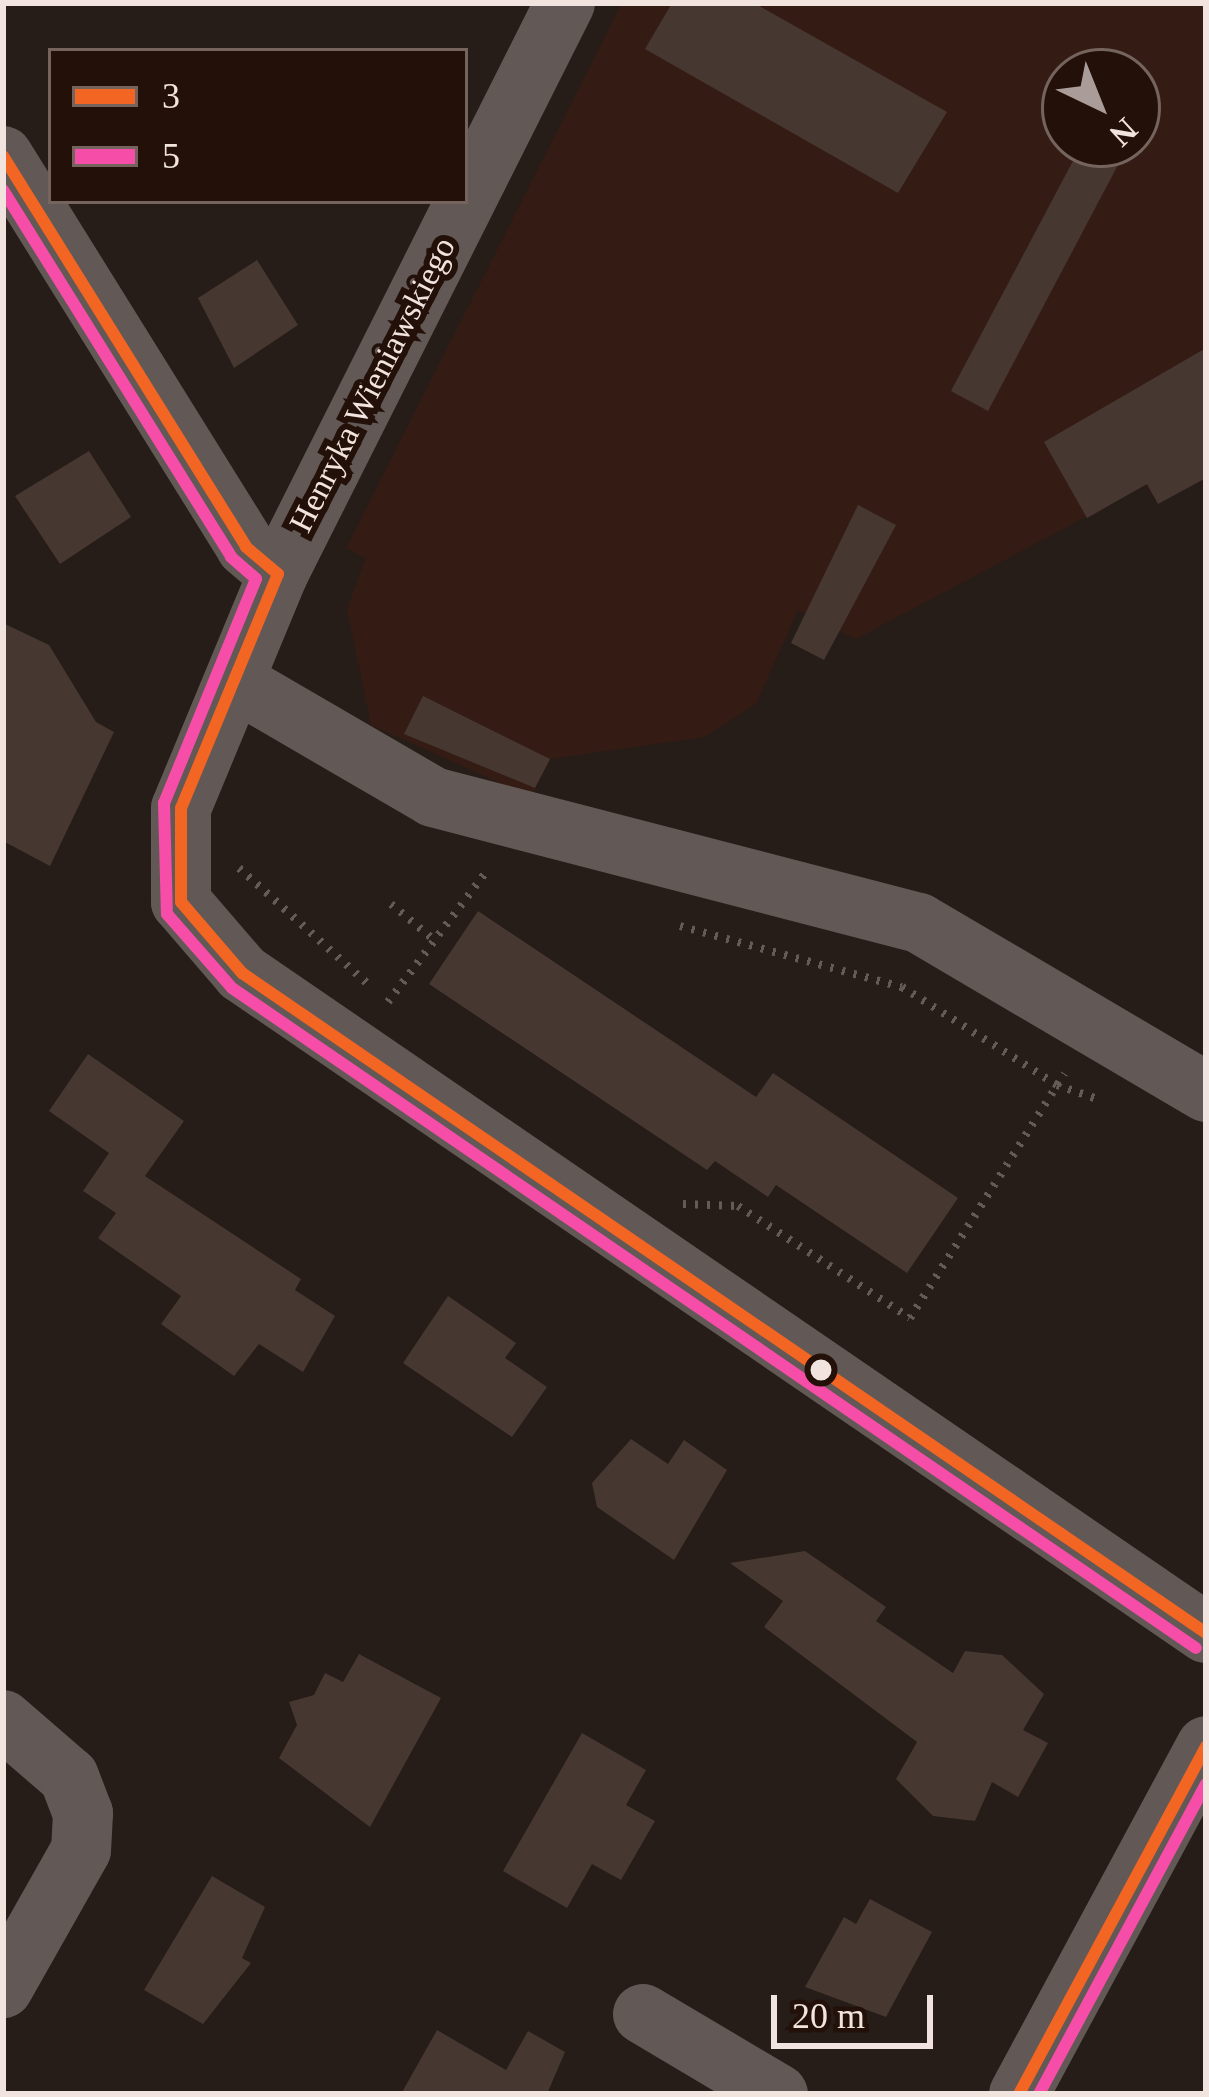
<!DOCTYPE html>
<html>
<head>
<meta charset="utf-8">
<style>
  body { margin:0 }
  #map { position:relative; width:1209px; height:2097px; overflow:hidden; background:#261c18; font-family:Georgia,serif }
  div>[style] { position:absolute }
  .built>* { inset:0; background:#341c14 }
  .building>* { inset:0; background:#473731 }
  .path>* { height:8px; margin-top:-4px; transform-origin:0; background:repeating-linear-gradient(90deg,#645b58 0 3px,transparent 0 12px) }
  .minor>* { height:60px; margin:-30px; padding:0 30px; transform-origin:30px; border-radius:30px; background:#625855 }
  .bus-1>* { height:12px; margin:-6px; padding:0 6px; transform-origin:6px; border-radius:6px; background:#f26522 }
  .bus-2>* { height:12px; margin:-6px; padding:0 6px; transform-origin:6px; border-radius:6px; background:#f54da8 }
  .dots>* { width:33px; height:33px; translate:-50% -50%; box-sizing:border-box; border:6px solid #221009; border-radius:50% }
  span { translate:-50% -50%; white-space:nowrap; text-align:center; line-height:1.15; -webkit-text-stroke:12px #221009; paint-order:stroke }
  .street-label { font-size:33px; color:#f1e3de }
  .frame { position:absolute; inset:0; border:6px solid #f1e3de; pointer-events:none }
  .legend { position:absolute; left:48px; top:48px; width:420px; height:156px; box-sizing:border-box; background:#221009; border:3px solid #75645e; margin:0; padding:15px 21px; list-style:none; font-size:36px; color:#f1e3de }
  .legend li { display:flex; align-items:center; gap:24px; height:60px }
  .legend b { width:60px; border:3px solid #75645e }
  .north { position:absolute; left:1041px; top:48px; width:120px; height:120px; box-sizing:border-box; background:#221009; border:3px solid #75645e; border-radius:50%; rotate:137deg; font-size:33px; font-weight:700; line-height:48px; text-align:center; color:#f1e3de }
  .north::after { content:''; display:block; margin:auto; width:42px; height:54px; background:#aa9d99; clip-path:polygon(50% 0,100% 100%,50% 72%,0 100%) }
  .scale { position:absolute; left:771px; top:1995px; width:162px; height:54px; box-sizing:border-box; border:6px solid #f1e3de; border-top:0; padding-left:15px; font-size:36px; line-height:42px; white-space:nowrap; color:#f1e3de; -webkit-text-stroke:9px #221009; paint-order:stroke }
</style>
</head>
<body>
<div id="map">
  <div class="built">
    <div style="clip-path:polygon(evenodd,622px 3px,1206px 3px,1206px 478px,1158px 504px,1146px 485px,856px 639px,798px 610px,756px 704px,705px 737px,550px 759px,531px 797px,371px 725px,347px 609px,366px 558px,346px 548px,622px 3px,1065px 72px,1137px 72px,1137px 144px,1065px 144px,1065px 72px)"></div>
  </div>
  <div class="building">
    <div style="clip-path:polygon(672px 3px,754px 3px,947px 112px,898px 193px,645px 49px)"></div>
    <div style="clip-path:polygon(1082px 144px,1119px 163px,988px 411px,951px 391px)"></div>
    <div style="clip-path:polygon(257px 260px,298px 325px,234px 368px,198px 298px)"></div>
    <div style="clip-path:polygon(1206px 348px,1206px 478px,1158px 504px,1147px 484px,1087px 518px,1044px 442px)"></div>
    <div style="clip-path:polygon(89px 451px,131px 517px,60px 564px,15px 496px)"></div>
    <div style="clip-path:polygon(858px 505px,896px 525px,824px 660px,791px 643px)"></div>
    <div style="clip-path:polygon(3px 623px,49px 645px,96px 722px,114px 732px,50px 866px,3px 841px)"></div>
    <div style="clip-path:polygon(423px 696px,550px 759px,535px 788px,404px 734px)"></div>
    <div style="clip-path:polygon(478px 911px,756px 1097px,773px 1073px,958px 1198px,907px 1273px,776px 1185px,768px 1197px,715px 1161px,707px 1170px,429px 984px)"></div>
    <div style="clip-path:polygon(88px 1054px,184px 1121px,145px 1176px,301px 1279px,295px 1290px,335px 1316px,303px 1372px,259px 1344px,234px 1376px,161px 1324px,181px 1296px,98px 1238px,116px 1213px,83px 1191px,109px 1153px,49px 1111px)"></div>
    <div style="clip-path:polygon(448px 1296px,516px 1343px,505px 1358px,547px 1387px,512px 1437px,403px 1363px)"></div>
    <div style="clip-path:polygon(631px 1439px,668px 1464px,684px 1440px,727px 1470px,674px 1560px,597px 1507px,592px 1483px)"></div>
    <div style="clip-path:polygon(805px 1551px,886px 1607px,876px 1621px,953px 1673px,965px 1651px,1002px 1655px,1044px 1694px,1023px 1730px,1048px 1743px,1018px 1797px,992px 1782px,975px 1821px,933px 1816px,896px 1779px,917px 1742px,764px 1627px,783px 1601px,730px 1563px)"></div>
    <div style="clip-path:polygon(359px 1654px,441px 1698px,370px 1827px,279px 1758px,297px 1725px,289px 1702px,314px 1695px,325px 1673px,343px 1682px)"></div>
    <div style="clip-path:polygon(582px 1733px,646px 1770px,626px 1805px,655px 1821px,621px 1880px,592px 1864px,567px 1908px,503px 1871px)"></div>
    <div style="clip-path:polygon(212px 1876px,265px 1907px,242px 1958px,251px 1963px,203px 2024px,144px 1990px)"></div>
    <div style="clip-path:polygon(870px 1899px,932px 1932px,886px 2017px,805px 1987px,844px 1917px,856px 1924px)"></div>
    <div style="clip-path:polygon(437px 2030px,506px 2070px,528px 2031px,565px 2052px,547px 2094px,401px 2094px)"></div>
  </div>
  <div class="path">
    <div style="left:239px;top:868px;width:176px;rotate:42deg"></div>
    <div style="left:391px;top:904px;width:55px;rotate:39.8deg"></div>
    <div style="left:680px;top:926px;width:230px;rotate:15.4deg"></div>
    <div style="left:902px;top:987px;width:183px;rotate:32.3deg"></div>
    <div style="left:1057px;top:1085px;width:46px;rotate:19.2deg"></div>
    <div style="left:388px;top:1002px;width:163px;rotate:-53deg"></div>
    <div style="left:683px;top:1204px;width:55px;rotate:2.1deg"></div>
    <div style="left:738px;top:1206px;width:205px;rotate:33.1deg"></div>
    <div style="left:910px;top:1318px;width:289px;rotate:-57.7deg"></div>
  </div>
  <div class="minor">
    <div style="left:3px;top:156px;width:460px;rotate:58.1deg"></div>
    <div style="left:246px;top:547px;width:42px;rotate:40.2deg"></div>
    <div style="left:278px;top:574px;width:253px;rotate:112.5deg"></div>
    <div style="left:181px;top:808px;width:94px;rotate:90deg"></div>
    <div style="left:181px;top:902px;width:94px;rotate:49.3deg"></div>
    <div style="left:242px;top:973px;width:1168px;rotate:34.4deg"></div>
    <div style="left:278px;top:574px;width:639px;rotate:-63.31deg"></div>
    <div style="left:234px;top:681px;width:230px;rotate:30.2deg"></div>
    <div style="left:433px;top:797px;width:502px;rotate:14.53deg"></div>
    <div style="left:919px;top:923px;width:333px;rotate:30.5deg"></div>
    <div style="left:3px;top:1720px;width:87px;rotate:40.8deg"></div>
    <div style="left:69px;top:1777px;width:39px;rotate:69deg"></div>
    <div style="left:83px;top:1813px;width:37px;rotate:93deg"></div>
    <div style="left:81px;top:1850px;width:159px;rotate:119.5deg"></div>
    <div style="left:643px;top:2014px;width:157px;rotate:30.7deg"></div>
    <div style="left:1019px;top:2094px;width:395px;rotate:-61.7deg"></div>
  </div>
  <div class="bus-1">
    <div style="left:3px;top:156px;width:460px;rotate:58.1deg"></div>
    <div style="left:246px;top:547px;width:42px;rotate:40.2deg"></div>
    <div style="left:278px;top:574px;width:253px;rotate:112.5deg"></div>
    <div style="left:181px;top:808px;width:94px;rotate:90deg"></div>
    <div style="left:181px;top:902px;width:94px;rotate:49.3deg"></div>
    <div style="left:242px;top:973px;width:1168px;rotate:34.4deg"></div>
    <div style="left:1019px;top:2094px;width:395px;rotate:-61.7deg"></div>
  </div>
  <div class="bus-2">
    <div style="left:3px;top:190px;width:432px;rotate:58.1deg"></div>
    <div style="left:231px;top:557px;width:33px;rotate:41deg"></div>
    <div style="left:256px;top:579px;width:242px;rotate:112.3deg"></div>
    <div style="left:164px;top:803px;width:111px;rotate:88.5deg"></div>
    <div style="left:167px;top:914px;width:98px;rotate:48.7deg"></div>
    <div style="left:232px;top:988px;width:1168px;rotate:34.4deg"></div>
    <div style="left:1039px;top:2094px;width:352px;rotate:-61.7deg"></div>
  </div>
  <div class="dots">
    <div style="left:821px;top:1370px;background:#f1e3de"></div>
  </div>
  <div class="street-label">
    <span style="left:373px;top:385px;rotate:-63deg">Henryka Wieniawskiego</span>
  </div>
  <div class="frame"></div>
  <ul class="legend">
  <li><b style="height:15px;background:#f26522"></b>3</li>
  <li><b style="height:15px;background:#f54da8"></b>5</li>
  </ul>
  <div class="north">N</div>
  <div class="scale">20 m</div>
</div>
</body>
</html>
